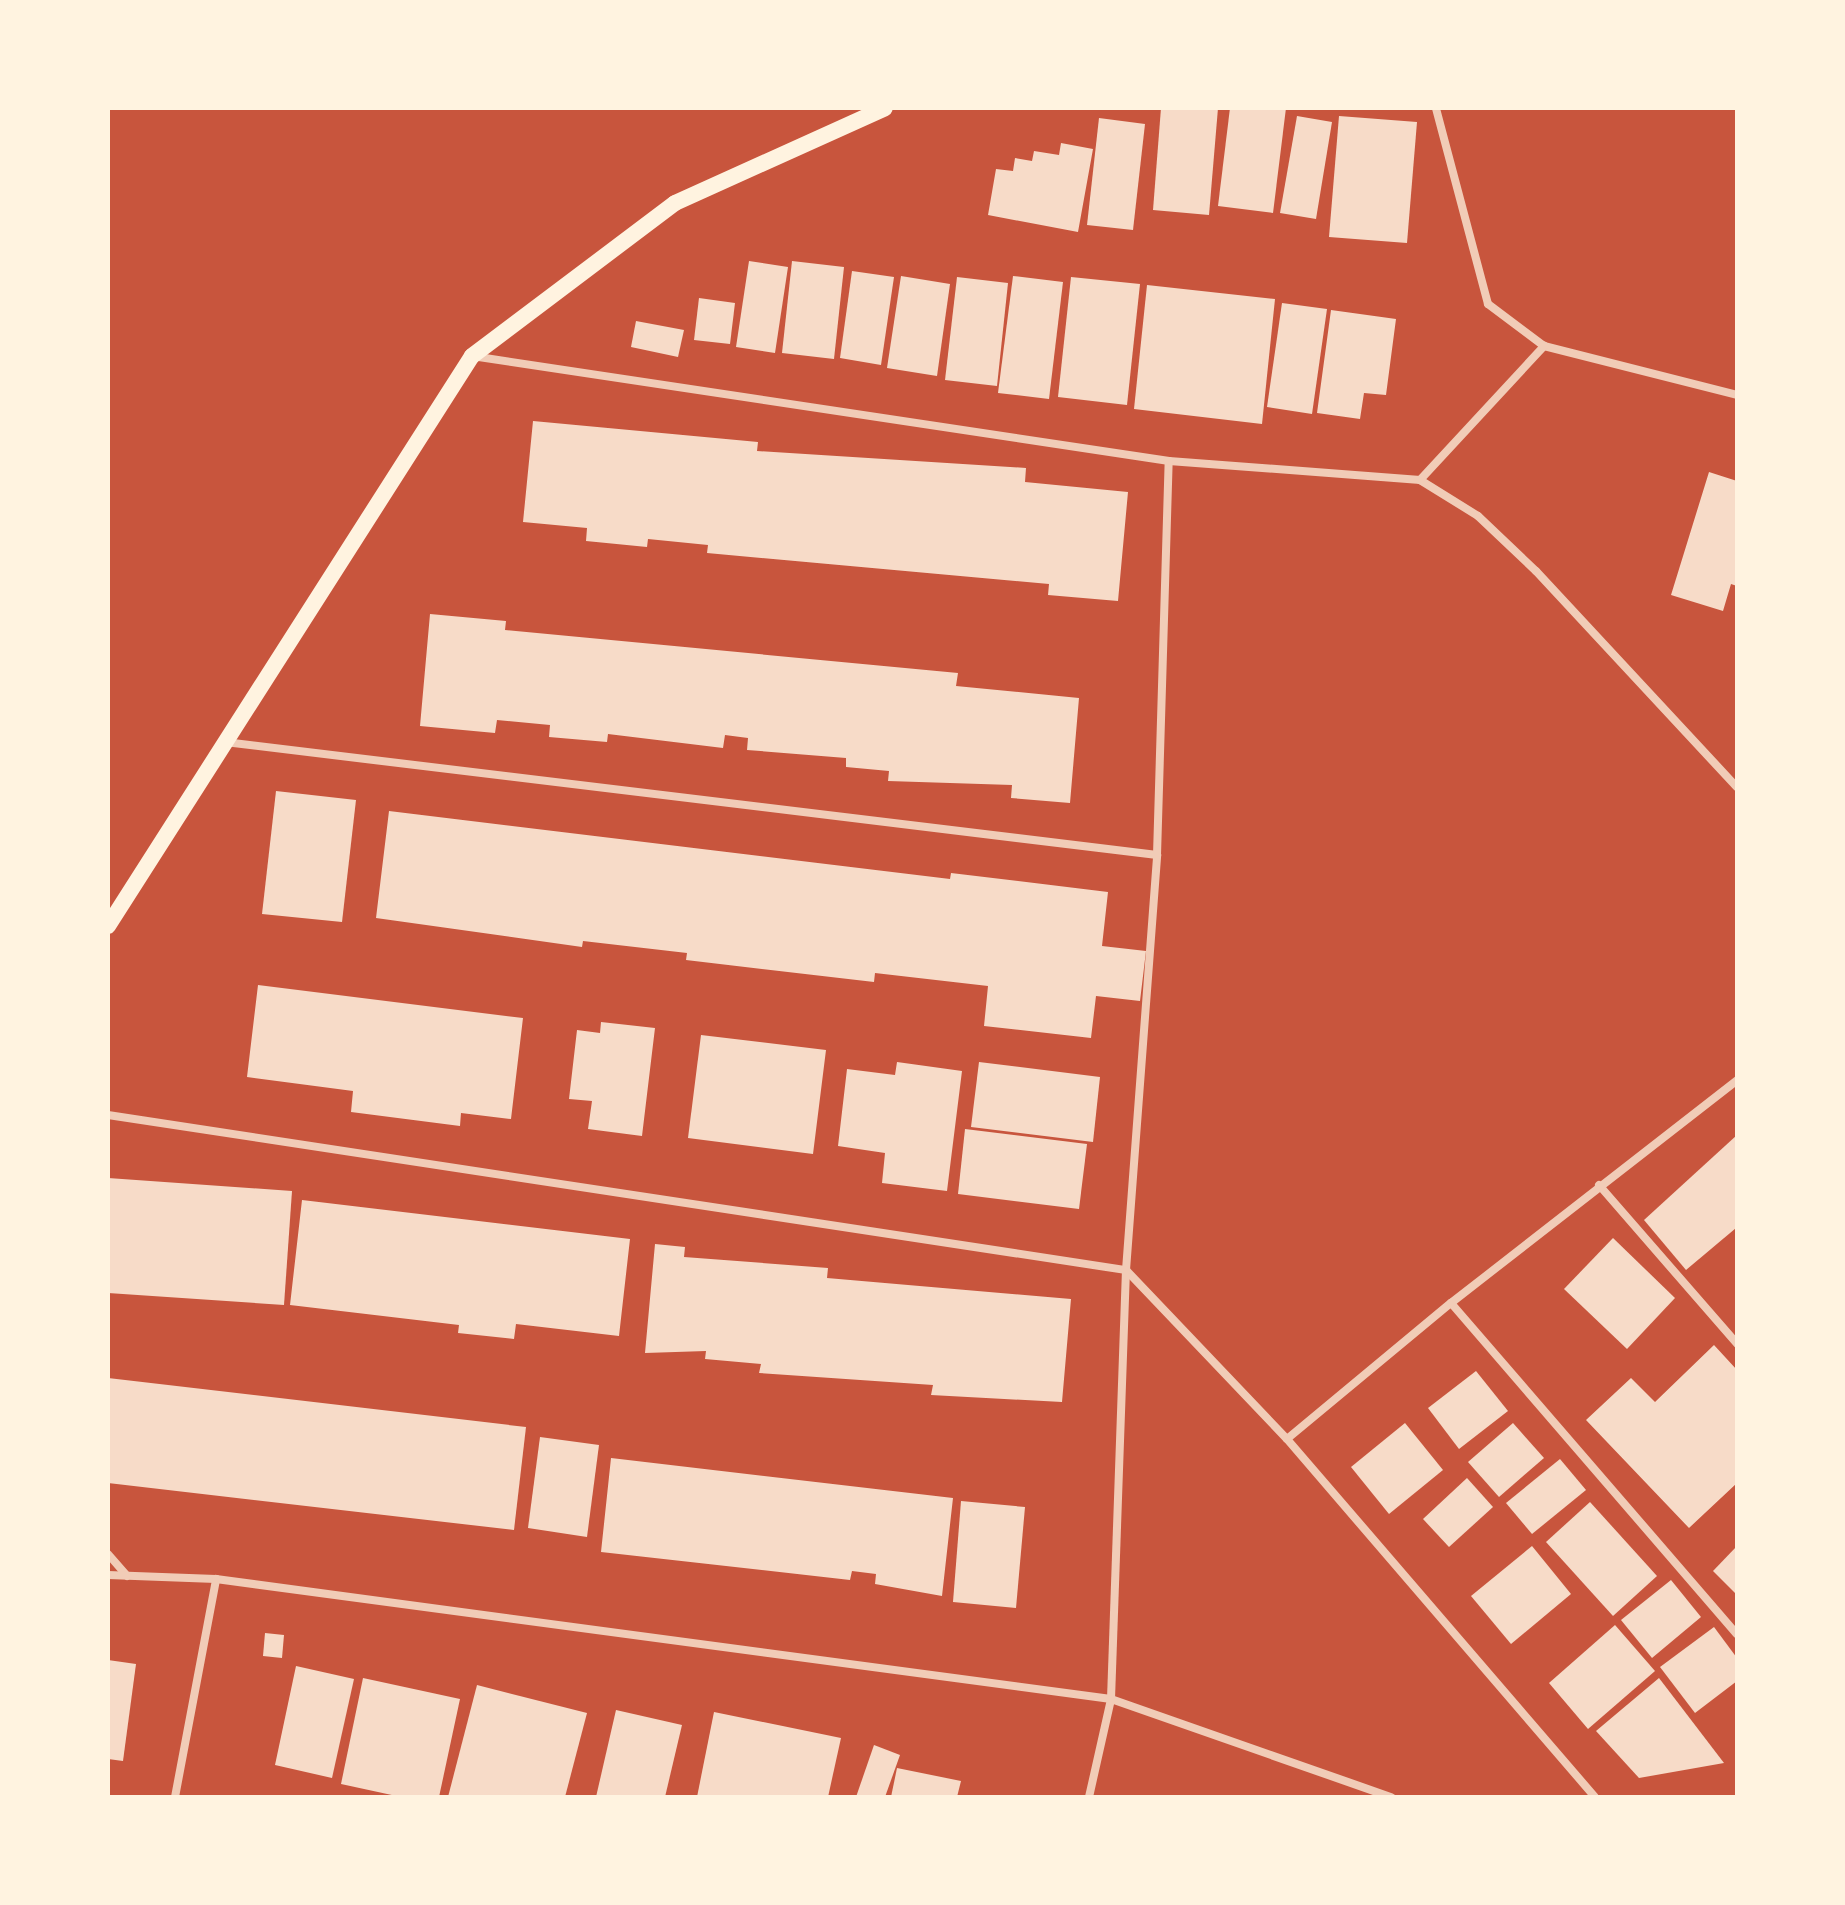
<!DOCTYPE html>
<html>
<head>
<meta charset="utf-8">
<style>
  body { margin:0 }
  #map { position:relative; width:1845px; height:1905px; overflow:hidden; background:#c8553d; font-family:"Fira Sans",sans-serif }
  div>[style] { position:absolute }
  .building>* { inset:0; background:#f7dbc8 }
  .minor>* { height:8px; margin:-4px; padding:0 4px; transform-origin:4px; border-radius:4px; background:#f1ccb7 }
  .secondary>* { height:16px; margin:-8px; padding:0 8px; transform-origin:8px; border-radius:8px; background:#fff3e0 }
  span { translate:-50% -50%; white-space:nowrap; text-align:center; line-height:1.15; -webkit-text-stroke:6px #fff3e0; paint-order:stroke }
  .frame { position:absolute; inset:0; border:110px solid #fff3e0; pointer-events:none }
</style>
</head>
<body>
<div id="map">
  <div class="building">
    <div style="clip-path:polygon(1161px 108px,1218px 108px,1209px 215px,1153px 210px)"></div>
    <div style="clip-path:polygon(1230px 108px,1286px 108px,1273px 213px,1218px 206px)"></div>
    <div style="clip-path:polygon(1297px 116px,1332px 122px,1316px 219px,1280px 213px)"></div>
    <div style="clip-path:polygon(1339px 116px,1417px 122px,1407px 243px,1329px 237px)"></div>
    <div style="clip-path:polygon(1099px 118px,1145px 124px,1133px 230px,1087px 225px)"></div>
    <div style="clip-path:polygon(1061px 143px,1093px 149px,1078px 232px,988px 215px,996px 169px,1013px 171px,1015px 158px,1032px 161px,1034px 151px,1059px 155px)"></div>
    <div style="clip-path:polygon(749px 261px,788px 267px,775px 353px,736px 347px)"></div>
    <div style="clip-path:polygon(792px 261px,844px 267px,834px 359px,782px 353px)"></div>
    <div style="clip-path:polygon(852px 271px,894px 277px,881px 365px,840px 358px)"></div>
    <div style="clip-path:polygon(901px 276px,950px 284px,937px 376px,887px 368px)"></div>
    <div style="clip-path:polygon(1013px 276px,1063px 282px,1049px 399px,998px 393px)"></div>
    <div style="clip-path:polygon(957px 277px,1008px 283px,997px 386px,945px 380px)"></div>
    <div style="clip-path:polygon(1071px 277px,1140px 284px,1127px 405px,1058px 397px)"></div>
    <div style="clip-path:polygon(1147px 285px,1275px 299px,1262px 424px,1134px 409px)"></div>
    <div style="clip-path:polygon(699px 298px,735px 303px,730px 344px,694px 340px)"></div>
    <div style="clip-path:polygon(1282px 303px,1327px 309px,1312px 414px,1267px 407px)"></div>
    <div style="clip-path:polygon(1331px 310px,1396px 319px,1386px 395px,1364px 393px,1360px 419px,1317px 413px)"></div>
    <div style="clip-path:polygon(636px 321px,684px 330px,678px 357px,631px 347px)"></div>
    <div style="clip-path:polygon(533px 421px,758px 442px,757px 451px,1026px 468px,1025px 482px,1128px 492px,1118px 601px,1048px 595px,1049px 584px,707px 553px,708px 545px,648px 539px,647px 547px,586px 541px,587px 528px,523px 522px)"></div>
    <div style="clip-path:polygon(1709px 472px,1737px 481px,1737px 586px,1731px 584px,1723px 611px,1671px 595px)"></div>
    <div style="clip-path:polygon(430px 614px,506px 621px,505px 630px,958px 673px,956px 686px,1079px 698px,1070px 803px,1011px 798px,1012px 785px,888px 781px,889px 771px,846px 767px,846px 758px,747px 750px,748px 738px,725px 735px,723px 748px,608px 734px,607px 742px,549px 737px,550px 725px,497px 720px,495px 733px,420px 726px)"></div>
    <div style="clip-path:polygon(276px 791px,356px 800px,342px 922px,262px 914px)"></div>
    <div style="clip-path:polygon(389px 811px,950px 879px,951px 873px,1108px 892px,1102px 946px,1146px 951px,1140px 1001px,1096px 996px,1091px 1038px,984px 1026px,988px 986px,875px 973px,874px 982px,686px 960px,687px 953px,583px 941px,582px 947px,376px 918px)"></div>
    <div style="clip-path:polygon(258px 985px,523px 1018px,511px 1119px,461px 1113px,460px 1126px,351px 1112px,353px 1091px,247px 1077px)"></div>
    <div style="clip-path:polygon(601px 1022px,655px 1028px,642px 1136px,588px 1129px,592px 1101px,569px 1099px,577px 1030px,600px 1033px)"></div>
    <div style="clip-path:polygon(701px 1035px,826px 1050px,813px 1154px,688px 1138px)"></div>
    <div style="clip-path:polygon(897px 1062px,962px 1071px,947px 1191px,882px 1183px,885px 1153px,838px 1146px,847px 1069px,895px 1075px)"></div>
    <div style="clip-path:polygon(979px 1062px,1100px 1077px,1093px 1142px,971px 1127px)"></div>
    <div style="clip-path:polygon(965px 1129px,1087px 1144px,1079px 1209px,958px 1194px)"></div>
    <div style="clip-path:polygon(1737px 1135px,1736px 1228px,1686px 1270px,1644px 1220px)"></div>
    <div style="clip-path:polygon(108px 1178px,292px 1191px,284px 1305px,108px 1293px)"></div>
    <div style="clip-path:polygon(302px 1200px,630px 1239px,619px 1336px,516px 1324px,514px 1339px,458px 1333px,459px 1325px,290px 1305px)"></div>
    <div style="clip-path:polygon(1613px 1238px,1675px 1298px,1627px 1349px,1564px 1289px)"></div>
    <div style="clip-path:polygon(655px 1244px,685px 1247px,684px 1257px,828px 1268px,827px 1278px,1071px 1299px,1062px 1402px,931px 1395px,933px 1385px,759px 1373px,761px 1364px,705px 1359px,706px 1351px,645px 1353px)"></div>
    <div style="clip-path:polygon(1714px 1345px,1737px 1370px,1737px 1483px,1689px 1528px,1586px 1420px,1631px 1378px,1655px 1402px)"></div>
    <div style="clip-path:polygon(1476px 1371px,1508px 1411px,1459px 1449px,1428px 1408px)"></div>
    <div style="clip-path:polygon(108px 1378px,526px 1427px,514px 1530px,108px 1483px)"></div>
    <div style="clip-path:polygon(1405px 1423px,1443px 1470px,1389px 1514px,1351px 1467px)"></div>
    <div style="clip-path:polygon(1513px 1423px,1544px 1458px,1499px 1497px,1468px 1462px)"></div>
    <div style="clip-path:polygon(540px 1437px,599px 1445px,587px 1537px,528px 1528px)"></div>
    <div style="clip-path:polygon(611px 1458px,953px 1498px,942px 1596px,875px 1584px,876px 1574px,852px 1571px,850px 1580px,601px 1552px)"></div>
    <div style="clip-path:polygon(1560px 1459px,1586px 1490px,1532px 1534px,1506px 1503px)"></div>
    <div style="clip-path:polygon(1467px 1478px,1493px 1507px,1449px 1547px,1423px 1519px)"></div>
    <div style="clip-path:polygon(961px 1501px,1025px 1507px,1016px 1608px,953px 1602px)"></div>
    <div style="clip-path:polygon(1590px 1502px,1657px 1576px,1613px 1616px,1546px 1542px)"></div>
    <div style="clip-path:polygon(1532px 1546px,1571px 1594px,1511px 1644px,1471px 1596px)"></div>
    <div style="clip-path:polygon(1737px 1546px,1737px 1595px,1713px 1571px)"></div>
    <div style="clip-path:polygon(1671px 1580px,1701px 1617px,1652px 1658px,1621px 1620px)"></div>
    <div style="clip-path:polygon(1615px 1625px,1655px 1671px,1588px 1729px,1549px 1683px)"></div>
    <div style="clip-path:polygon(1714px 1627px,1737px 1658px,1737px 1681px,1695px 1713px,1660px 1667px)"></div>
    <div style="clip-path:polygon(265px 1633px,284px 1635px,282px 1658px,263px 1656px)"></div>
    <div style="clip-path:polygon(108px 1660px,136px 1664px,123px 1761px,108px 1759px)"></div>
    <div style="clip-path:polygon(296px 1666px,354px 1679px,332px 1778px,275px 1765px)"></div>
    <div style="clip-path:polygon(363px 1678px,460px 1699px,439px 1797px,401px 1797px,341px 1784px)"></div>
    <div style="clip-path:polygon(1659px 1678px,1724px 1763px,1639px 1778px,1596px 1731px)"></div>
    <div style="clip-path:polygon(477px 1685px,587px 1713px,565px 1797px,448px 1797px)"></div>
    <div style="clip-path:polygon(616px 1710px,682px 1725px,665px 1797px,596px 1797px)"></div>
    <div style="clip-path:polygon(714px 1712px,841px 1738px,828px 1797px,697px 1797px)"></div>
    <div style="clip-path:polygon(874px 1745px,900px 1755px,885px 1797px,856px 1797px)"></div>
    <div style="clip-path:polygon(897px 1768px,961px 1781px,957px 1797px,891px 1797px)"></div>
  </div>
  <div class="minor">
    <div style="left:1544px;top:346px;width:199px;rotate:14.2deg"></div>
    <div style="left:472px;top:356px;width:705px;rotate:8.57deg"></div>
    <div style="left:1169px;top:461px;width:252px;rotate:4.3deg"></div>
    <div style="left:1420px;top:480px;width:68px;rotate:31.8deg"></div>
    <div style="left:1478px;top:516px;width:80px;rotate:43.5deg"></div>
    <div style="left:1536px;top:571px;width:295px;rotate:47.1deg"></div>
    <div style="left:1420px;top:480px;width:183px;rotate:-47.2deg"></div>
    <div style="left:1544px;top:346px;width:70px;rotate:-143.1deg"></div>
    <div style="left:1488px;top:304px;width:203px;rotate:-104.9deg"></div>
    <div style="left:225px;top:742px;width:939px;rotate:6.91deg"></div>
    <div style="left:108px;top:1115px;width:1030px;rotate:8.66deg"></div>
    <div style="left:1126px;top:1270px;width:233px;rotate:46.4deg"></div>
    <div style="left:1287px;top:1439px;width:472px;rotate:49.3deg"></div>
    <div style="left:1599px;top:1185px;width:211px;rotate:49deg"></div>
    <div style="left:1451px;top:1303px;width:437px;rotate:49.2deg"></div>
    <div style="left:1287px;top:1439px;width:213px;rotate:-39.7deg"></div>
    <div style="left:1451px;top:1303px;width:363px;rotate:-37.9deg"></div>
    <div style="left:108px;top:1554px;width:29px;rotate:49deg"></div>
    <div style="left:108px;top:1575px;width:108px;rotate:2.1deg"></div>
    <div style="left:216px;top:1579px;width:903px;rotate:7.64deg"></div>
    <div style="left:1111px;top:1699px;width:297px;rotate:19.3deg"></div>
    <div style="left:175px;top:1797px;width:222px;rotate:-79.3deg"></div>
    <div style="left:1089px;top:1797px;width:100px;rotate:-77.3deg"></div>
    <div style="left:1111px;top:1699px;width:429px;rotate:-88deg"></div>
    <div style="left:1126px;top:1270px;width:416px;rotate:-85.7deg"></div>
    <div style="left:1157px;top:855px;width:394px;rotate:-88.3deg"></div>
  </div>
  <div class="secondary">
    <div style="left:108px;top:926px;width:676px;rotate:-57.44deg"></div>
    <div style="left:472px;top:356px;width:254px;rotate:-37deg"></div>
    <div style="left:675px;top:203px;width:230px;rotate:-24.3deg"></div>
  </div>
  <div class="frame"></div>
</div>
</body>
</html>
